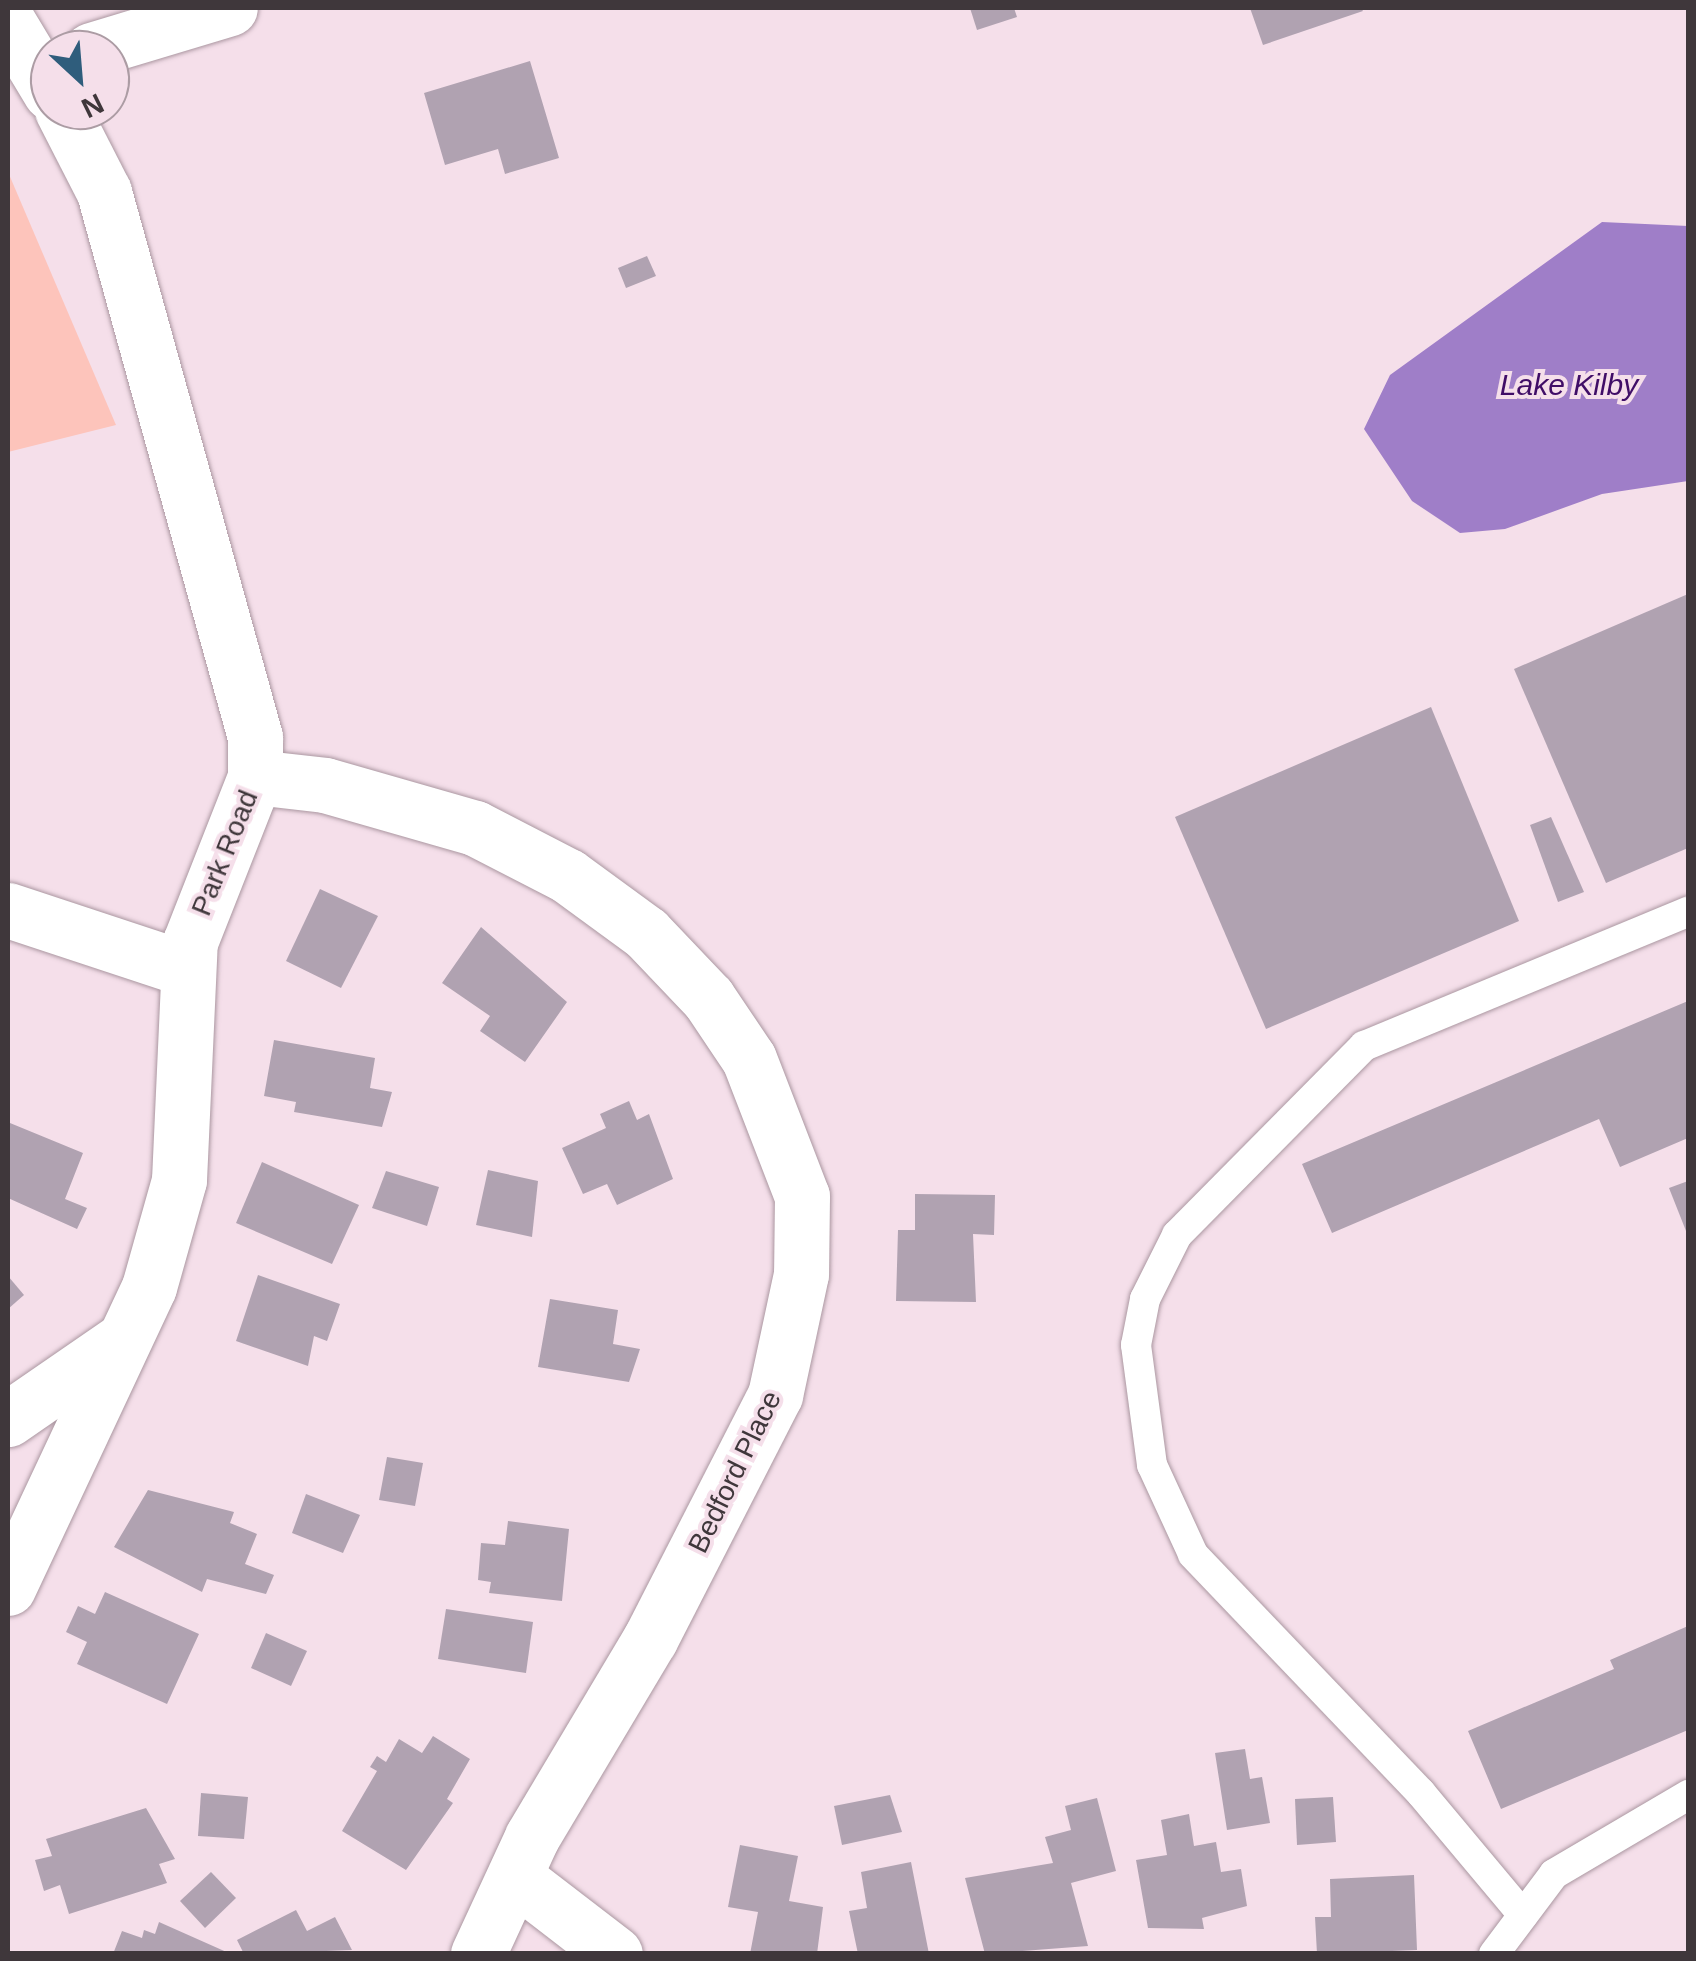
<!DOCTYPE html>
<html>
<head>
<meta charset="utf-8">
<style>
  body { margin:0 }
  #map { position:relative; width:1696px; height:1961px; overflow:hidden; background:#f5dfea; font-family:Arial,sans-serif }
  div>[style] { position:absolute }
  .green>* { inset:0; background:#fdc4bb }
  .water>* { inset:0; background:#9f7ec8 }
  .building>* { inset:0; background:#b0a2b1 }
  .roads { filter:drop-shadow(0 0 2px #ab97a1) drop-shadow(0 0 2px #ab97a1) }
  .lane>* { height:30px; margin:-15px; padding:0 15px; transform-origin:15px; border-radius:15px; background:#fff }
  .street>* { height:55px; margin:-27.5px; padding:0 27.5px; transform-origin:27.5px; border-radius:27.5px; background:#fff }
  span { translate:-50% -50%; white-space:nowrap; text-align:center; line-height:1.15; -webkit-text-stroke:8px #f5dfea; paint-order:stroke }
  .street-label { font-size:28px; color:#3f373b }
  .water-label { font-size:30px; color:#400d67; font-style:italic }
  .frame { position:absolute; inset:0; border:10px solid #3f373b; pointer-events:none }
  .north { position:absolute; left:30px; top:30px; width:100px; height:100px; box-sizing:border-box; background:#f5dfea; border:2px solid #ac9ca4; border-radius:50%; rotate:154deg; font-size:28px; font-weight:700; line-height:40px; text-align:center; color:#3f373b }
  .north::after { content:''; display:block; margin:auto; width:35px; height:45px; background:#2f5d7c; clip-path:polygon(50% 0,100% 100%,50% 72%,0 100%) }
</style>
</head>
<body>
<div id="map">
  <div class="green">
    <div style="clip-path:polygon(8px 172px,116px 425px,8px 452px)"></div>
  </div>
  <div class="water">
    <div style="clip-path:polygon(1602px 222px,1688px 226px,1688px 481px,1602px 494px,1505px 529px,1460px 533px,1412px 501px,1364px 429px,1390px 375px)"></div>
  </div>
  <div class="building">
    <div style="clip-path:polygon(970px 8px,1014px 8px,1017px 17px,977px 30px)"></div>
    <div style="clip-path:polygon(1250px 8px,1361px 8px,1363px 11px,1263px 45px)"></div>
    <div style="clip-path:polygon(530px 61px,559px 158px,505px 174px,498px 149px,445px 165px,424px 93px)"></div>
    <div style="clip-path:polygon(647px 256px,656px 276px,626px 288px,618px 268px)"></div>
    <div style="clip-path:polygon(1688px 594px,1688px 848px,1606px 883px,1514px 669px)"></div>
    <div style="clip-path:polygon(1431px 707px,1519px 921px,1266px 1029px,1175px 817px)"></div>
    <div style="clip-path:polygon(1551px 817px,1584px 892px,1558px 902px,1530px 825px)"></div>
    <div style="clip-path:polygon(320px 889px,378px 916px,341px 988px,286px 961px)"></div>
    <div style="clip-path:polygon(481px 927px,567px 1002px,525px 1062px,480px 1031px,490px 1016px,442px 983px)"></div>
    <div style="clip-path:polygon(1688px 1001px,1688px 1138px,1620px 1167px,1599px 1119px,1332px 1233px,1302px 1164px)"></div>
    <div style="clip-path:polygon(274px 1040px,375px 1058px,370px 1088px,392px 1092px,382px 1127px,294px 1112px,296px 1102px,264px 1096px)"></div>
    <div style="clip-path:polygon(629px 1101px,637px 1120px,649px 1114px,673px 1179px,617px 1205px,607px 1184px,583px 1194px,562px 1148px,606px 1128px,600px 1114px)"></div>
    <div style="clip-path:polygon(10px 1123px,83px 1153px,65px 1199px,87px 1208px,77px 1229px,8px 1198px)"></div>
    <div style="clip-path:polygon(262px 1162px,359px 1205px,332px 1264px,236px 1223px)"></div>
    <div style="clip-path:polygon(488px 1170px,538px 1181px,532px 1237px,476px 1225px)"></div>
    <div style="clip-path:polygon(386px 1171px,439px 1187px,427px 1226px,372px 1208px)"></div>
    <div style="clip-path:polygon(1688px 1181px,1688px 1236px,1669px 1188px)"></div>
    <div style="clip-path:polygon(915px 1194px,995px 1195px,994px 1235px,973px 1234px,976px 1302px,896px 1301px,898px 1230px,915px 1230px)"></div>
    <div style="clip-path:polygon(258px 1275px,340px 1304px,327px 1341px,314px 1336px,308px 1366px,236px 1341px)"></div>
    <div style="clip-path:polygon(8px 1276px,24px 1295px,8px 1309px)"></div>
    <div style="clip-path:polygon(550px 1299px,618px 1310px,613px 1344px,640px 1349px,629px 1382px,538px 1367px)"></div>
    <div style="clip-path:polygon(387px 1457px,423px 1463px,415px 1506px,379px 1500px)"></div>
    <div style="clip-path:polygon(148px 1490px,234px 1512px,230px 1523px,257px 1534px,245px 1564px,274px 1575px,266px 1594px,207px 1579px,202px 1592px,114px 1547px)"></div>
    <div style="clip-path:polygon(306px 1494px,360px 1515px,343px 1553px,292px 1533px)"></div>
    <div style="clip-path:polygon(508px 1521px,569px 1529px,562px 1601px,489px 1593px,491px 1582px,478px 1580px,481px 1543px,505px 1545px)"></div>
    <div style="clip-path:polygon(105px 1592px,199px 1634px,167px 1704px,77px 1664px,87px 1642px,66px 1632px,78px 1606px,95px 1614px)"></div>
    <div style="clip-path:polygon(446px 1609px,533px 1622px,526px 1673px,438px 1659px)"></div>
    <div style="clip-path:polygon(1688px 1626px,1688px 1730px,1501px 1809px,1468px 1731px,1614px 1669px,1610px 1660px)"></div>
    <div style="clip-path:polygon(266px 1633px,307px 1651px,291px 1686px,251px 1668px)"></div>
    <div style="clip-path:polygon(433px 1736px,470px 1759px,447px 1799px,453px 1803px,406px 1870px,342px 1831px,377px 1771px,370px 1767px,377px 1756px,386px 1762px,399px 1739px,422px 1753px)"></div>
    <div style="clip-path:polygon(1245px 1749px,1250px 1779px,1262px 1777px,1270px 1823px,1227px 1830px,1215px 1753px)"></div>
    <div style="clip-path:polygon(201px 1793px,248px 1797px,244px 1839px,198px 1836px)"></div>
    <div style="clip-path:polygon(890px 1795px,902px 1832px,842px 1845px,834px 1806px)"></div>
    <div style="clip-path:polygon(1333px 1797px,1336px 1842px,1297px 1845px,1295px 1799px)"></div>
    <div style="clip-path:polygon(1097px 1798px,1116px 1871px,1071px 1883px,1088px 1946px,985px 1954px,965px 1878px,1053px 1863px,1045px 1837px,1071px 1830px,1065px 1806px)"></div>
    <div style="clip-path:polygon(146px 1808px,175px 1859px,159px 1864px,167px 1883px,69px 1914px,60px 1885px,44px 1891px,35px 1860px,52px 1856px,46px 1839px)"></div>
    <div style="clip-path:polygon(1189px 1814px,1194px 1846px,1216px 1842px,1221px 1872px,1241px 1869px,1247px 1906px,1202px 1918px,1204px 1929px,1148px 1928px,1136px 1860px,1167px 1855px,1161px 1820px)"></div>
    <div style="clip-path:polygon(740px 1845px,798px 1856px,789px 1901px,823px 1907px,817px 1954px,750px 1954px,758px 1912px,728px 1907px)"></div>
    <div style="clip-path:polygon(911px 1862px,929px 1954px,858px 1954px,849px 1911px,867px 1908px,861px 1872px)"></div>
    <div style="clip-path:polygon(211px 1872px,236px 1898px,205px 1928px,180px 1901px)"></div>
    <div style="clip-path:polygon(1414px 1875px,1417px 1950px,1317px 1954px,1315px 1917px,1331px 1917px,1330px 1879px)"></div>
    <div style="clip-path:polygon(296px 1910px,307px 1931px,335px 1917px,352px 1950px,244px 1954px,237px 1940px)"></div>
    <div style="clip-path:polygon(159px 1922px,231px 1954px,113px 1954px,122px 1931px,142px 1938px,144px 1930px,155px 1934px)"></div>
  </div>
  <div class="roads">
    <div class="lane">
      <div style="left:1523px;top:1915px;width:159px;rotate:-129.9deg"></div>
      <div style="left:1421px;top:1793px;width:330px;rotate:-133.7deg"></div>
      <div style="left:1193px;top:1554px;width:98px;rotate:-114.7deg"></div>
      <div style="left:1152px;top:1465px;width:121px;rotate:-97.6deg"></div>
      <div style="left:1136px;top:1345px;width:47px;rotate:-78.9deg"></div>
      <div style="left:1145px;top:1299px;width:72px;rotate:-63.4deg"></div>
      <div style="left:1177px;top:1235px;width:266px;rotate:-45.3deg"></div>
      <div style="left:1364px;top:1046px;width:351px;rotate:-22.5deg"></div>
      <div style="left:1494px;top:1954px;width:100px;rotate:-53.1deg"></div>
      <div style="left:1554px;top:1874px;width:156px;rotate:-30.5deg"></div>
    </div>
    <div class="street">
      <div style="left:8px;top:22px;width:82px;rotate:59deg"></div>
      <div style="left:91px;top:50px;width:145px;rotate:-16.8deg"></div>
      <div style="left:255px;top:777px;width:70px;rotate:6.5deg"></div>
      <div style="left:325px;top:785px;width:156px;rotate:16deg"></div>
      <div style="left:475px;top:828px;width:105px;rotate:27.3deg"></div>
      <div style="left:568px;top:876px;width:97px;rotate:36.2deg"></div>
      <div style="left:646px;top:933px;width:90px;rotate:46.4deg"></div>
      <div style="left:708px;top:998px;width:73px;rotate:56.1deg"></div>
      <div style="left:749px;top:1059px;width:147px;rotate:68.9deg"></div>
      <div style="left:802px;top:1196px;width:78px;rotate:90.7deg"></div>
      <div style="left:801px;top:1274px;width:124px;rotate:102.1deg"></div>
      <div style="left:775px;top:1395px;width:274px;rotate:117.1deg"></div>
      <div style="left:650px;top:1639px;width:230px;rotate:120.8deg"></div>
      <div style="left:532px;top:1837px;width:129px;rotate:114.8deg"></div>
      <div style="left:8px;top:910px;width:188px;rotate:18.3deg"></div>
      <div style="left:8px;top:1419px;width:134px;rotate:-34.6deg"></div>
      <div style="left:8px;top:1588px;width:332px;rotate:-64.9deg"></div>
      <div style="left:149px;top:1287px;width:111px;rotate:-74.3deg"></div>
      <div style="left:179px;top:1180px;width:238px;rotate:-87.4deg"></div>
      <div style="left:190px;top:942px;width:177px;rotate:-68.5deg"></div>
      <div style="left:255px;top:777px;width:40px;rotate:-90deg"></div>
      <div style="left:255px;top:737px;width:566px;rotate:-105.49deg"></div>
      <div style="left:104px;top:192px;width:92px;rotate:-117.1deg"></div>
      <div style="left:515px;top:1877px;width:126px;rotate:37.6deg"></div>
    </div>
  </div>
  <div class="street-label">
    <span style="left:225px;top:853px;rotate:-68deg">Park Road</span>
    <span style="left:735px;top:1472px;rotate:-64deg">Bedford Place</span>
  </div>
  <div class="water-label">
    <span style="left:1569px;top:385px">Lake Kilby</span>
  </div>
  <div class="frame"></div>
  <div class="north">N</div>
</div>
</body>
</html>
